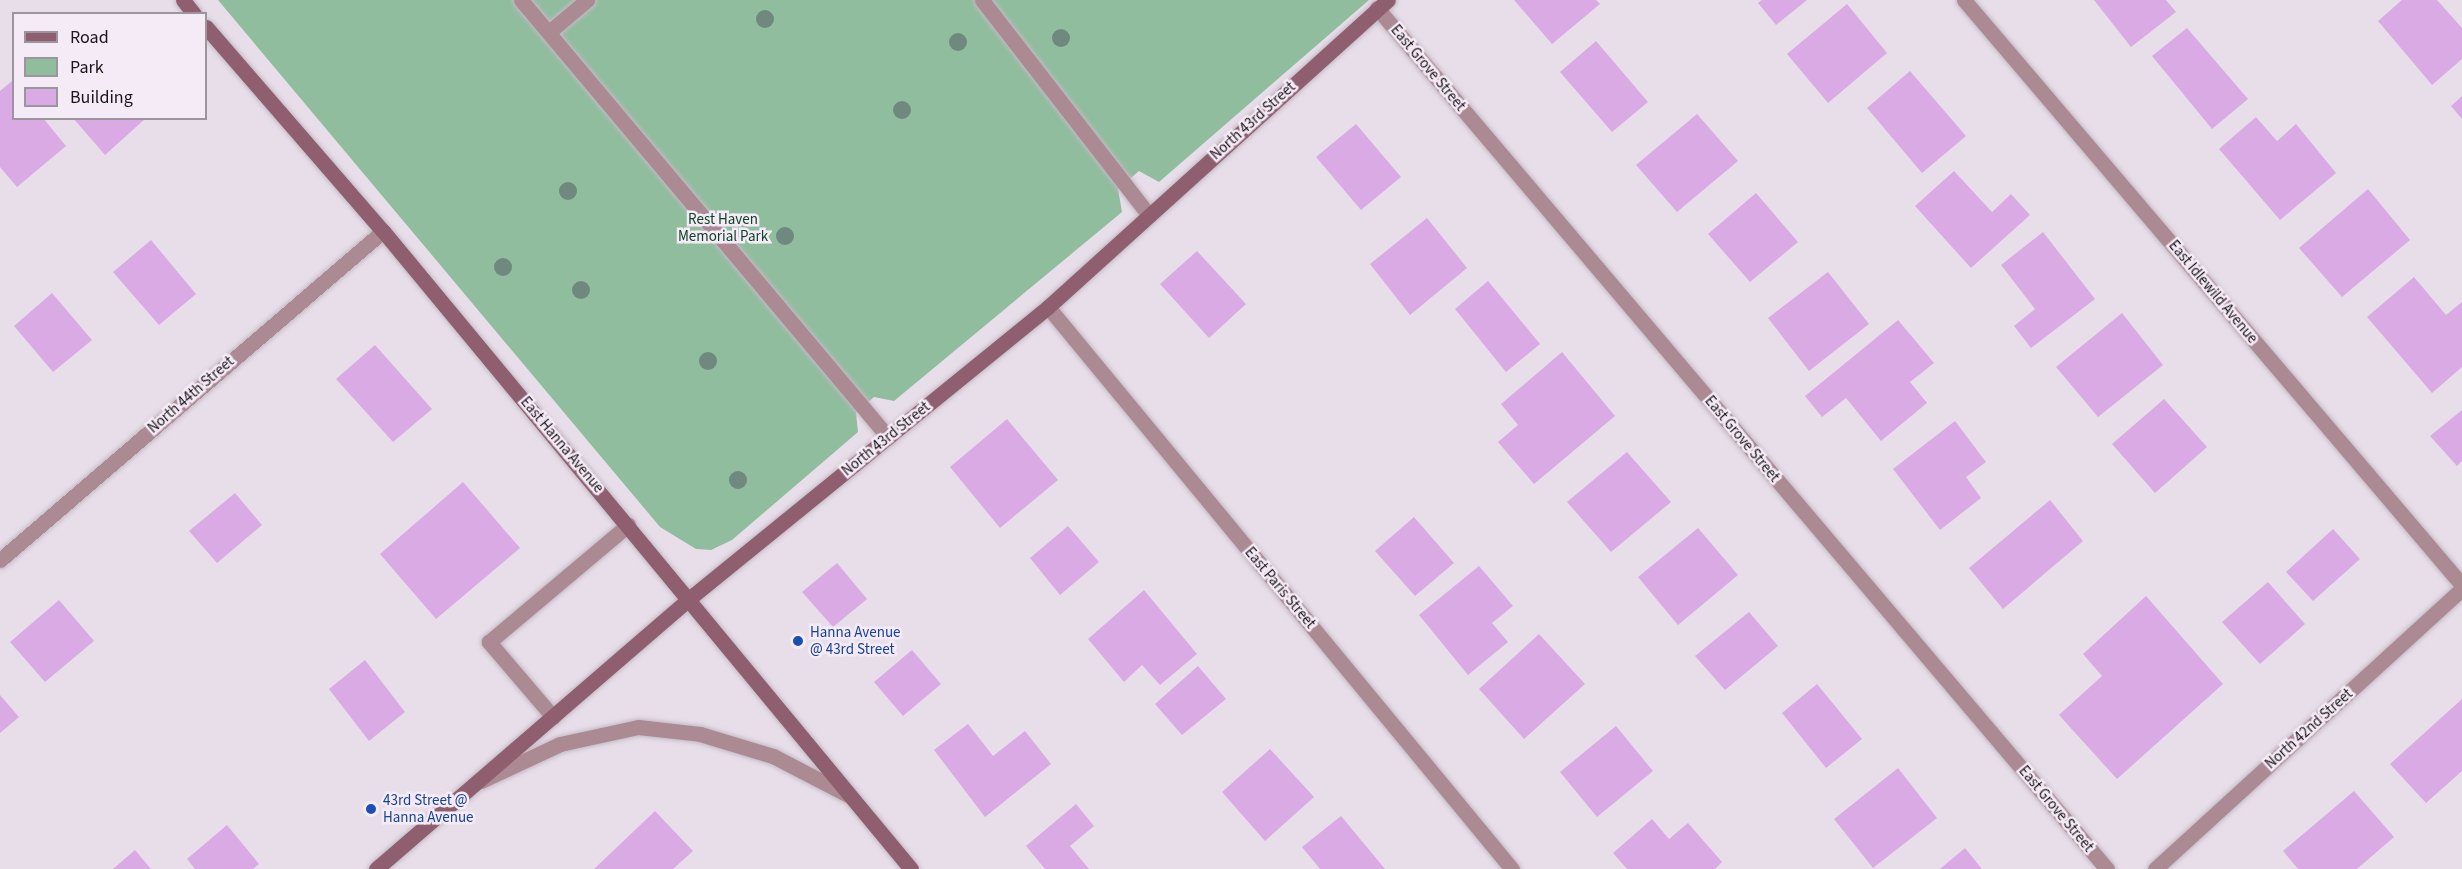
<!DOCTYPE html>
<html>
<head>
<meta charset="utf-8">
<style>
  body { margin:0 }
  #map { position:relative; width:2462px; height:869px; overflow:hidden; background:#e8deea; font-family:"Source Sans 3",sans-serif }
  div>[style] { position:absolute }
  .green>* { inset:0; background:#90bd9e }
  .building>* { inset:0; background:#daaae4 }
  .roads { filter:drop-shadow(0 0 2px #c3bac4) drop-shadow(0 0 2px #c3bac4) }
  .lane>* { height:15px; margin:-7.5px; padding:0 7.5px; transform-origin:7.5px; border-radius:7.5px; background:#ab8a94 }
  .street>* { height:15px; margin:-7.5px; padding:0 7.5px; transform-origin:7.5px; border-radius:7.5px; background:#ab8a94 }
  .secondary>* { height:15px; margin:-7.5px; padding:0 7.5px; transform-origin:7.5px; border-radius:7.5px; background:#8f5f6f }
  .trees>* { width:18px; height:18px; margin:-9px; border-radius:50%; background:#70897e }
  .dots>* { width:16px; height:16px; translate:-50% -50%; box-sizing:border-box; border:3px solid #f5ebf7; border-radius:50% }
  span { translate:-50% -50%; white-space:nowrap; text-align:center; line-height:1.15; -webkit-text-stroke:5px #f5ebf7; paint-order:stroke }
  .street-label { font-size:15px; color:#191519 }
  .park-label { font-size:15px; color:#0d4325 }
  .transit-label { font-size:15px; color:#164399 }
  .left { translate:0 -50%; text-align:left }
  .legend { position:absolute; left:12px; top:12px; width:195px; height:108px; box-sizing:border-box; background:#f5ebf7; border:2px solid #9d959e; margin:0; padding:8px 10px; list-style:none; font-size:18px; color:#191519 }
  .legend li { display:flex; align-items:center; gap:12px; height:30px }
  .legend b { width:30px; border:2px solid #9d959e }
</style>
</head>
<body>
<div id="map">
  <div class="green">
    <div style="clip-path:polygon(218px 0,1369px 0,1159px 182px,1139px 171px,1118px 189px,1122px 212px,894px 401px,874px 397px,856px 413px,858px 432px,732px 540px,711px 550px,696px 549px,660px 527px)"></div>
  </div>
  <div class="building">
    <div style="clip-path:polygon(1514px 0,1596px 0,1600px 4px,1552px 44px)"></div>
    <div style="clip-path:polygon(1762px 0,1807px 0,1776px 25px,1758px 3px)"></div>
    <div style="clip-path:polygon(2094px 0,2166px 0,2176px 12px,2131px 47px)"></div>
    <div style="clip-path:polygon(2402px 0,2437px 0,2462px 28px,2462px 59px,2432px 85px,2378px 21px)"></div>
    <div style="clip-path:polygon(1847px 4px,1887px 53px,1828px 103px,1787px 54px)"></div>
    <div style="clip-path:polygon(2187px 28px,2248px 99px,2212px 129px,2152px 56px)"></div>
    <div style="clip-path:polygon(1596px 41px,1648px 102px,1612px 132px,1560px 72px)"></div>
    <div style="clip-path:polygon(1910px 71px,1966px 136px,1922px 173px,1867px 108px)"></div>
    <div style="clip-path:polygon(12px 81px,14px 118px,43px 118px,66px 146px,17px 187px,0 167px,0 91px)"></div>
    <div style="clip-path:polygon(2462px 96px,2462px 119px,2451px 106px)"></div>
    <div style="clip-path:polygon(1697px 114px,1738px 161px,1677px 212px,1636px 165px)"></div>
    <div style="clip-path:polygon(2256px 117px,2277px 141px,2296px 124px,2336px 173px,2280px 220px,2219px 149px)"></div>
    <div style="clip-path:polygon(73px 118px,146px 118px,105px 155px)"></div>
    <div style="clip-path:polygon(1356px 124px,1401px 177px,1361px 210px,1316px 157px)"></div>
    <div style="clip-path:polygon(1954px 171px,1992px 212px,2011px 194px,2030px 215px,1971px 268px,1915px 206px)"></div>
    <div style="clip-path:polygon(2368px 189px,2410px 240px,2342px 297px,2299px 248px)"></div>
    <div style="clip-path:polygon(1756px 193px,1798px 242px,1750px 282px,1708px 234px)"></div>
    <div style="clip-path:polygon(1427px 218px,1467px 268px,1410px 315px,1370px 264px)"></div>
    <div style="clip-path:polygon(2043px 232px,2095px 299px,2031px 348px,2014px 326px,2035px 309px,2001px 265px)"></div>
    <div style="clip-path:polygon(151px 240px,196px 294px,159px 325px,113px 272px)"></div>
    <div style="clip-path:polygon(1197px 251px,1246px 304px,1209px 338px,1160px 284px)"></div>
    <div style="clip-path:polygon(1828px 272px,1869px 324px,1809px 371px,1768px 318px)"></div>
    <div style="clip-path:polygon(2414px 277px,2446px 315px,2462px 302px,2462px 367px,2432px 393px,2367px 317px)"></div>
    <div style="clip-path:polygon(1488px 281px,1540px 344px,1506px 372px,1455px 309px)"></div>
    <div style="clip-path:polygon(52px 293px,92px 340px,53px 372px,14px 326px)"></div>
    <div style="clip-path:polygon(2122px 313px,2163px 365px,2098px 417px,2056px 367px)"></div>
    <div style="clip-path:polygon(1898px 320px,1934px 363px,1910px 382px,1927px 403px,1881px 441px,1846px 398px,1822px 417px,1805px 396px)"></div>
    <div style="clip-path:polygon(375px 345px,432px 409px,393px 442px,336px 379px)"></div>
    <div style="clip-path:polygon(1562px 352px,1615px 416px,1534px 484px,1498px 442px,1518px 425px,1501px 404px)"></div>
    <div style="clip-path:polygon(2164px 399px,2207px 447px,2155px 493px,2112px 444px)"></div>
    <div style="clip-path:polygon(2462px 410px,2462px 461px,2457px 466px,2430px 436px)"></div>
    <div style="clip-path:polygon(1007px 419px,1058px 480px,1000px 528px,950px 467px)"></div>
    <div style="clip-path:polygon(1955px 421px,1986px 462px,1966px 477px,1981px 498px,1940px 530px,1893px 469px)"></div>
    <div style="clip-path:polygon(1627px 452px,1671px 502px,1611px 552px,1567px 502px)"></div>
    <div style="clip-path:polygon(463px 482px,520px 548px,436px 619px,380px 554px)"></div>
    <div style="clip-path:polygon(235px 493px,262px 525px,217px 563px,189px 531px)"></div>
    <div style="clip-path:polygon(2050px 500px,2083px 541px,2003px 609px,1969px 568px)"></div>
    <div style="clip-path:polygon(1414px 517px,1454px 563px,1415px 596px,1375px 551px)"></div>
    <div style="clip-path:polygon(1068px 526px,1099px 562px,1060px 595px,1030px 558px)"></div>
    <div style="clip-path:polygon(1698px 528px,1738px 575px,1678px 625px,1638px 577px)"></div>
    <div style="clip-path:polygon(2333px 529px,2360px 559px,2313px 601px,2286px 572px)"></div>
    <div style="clip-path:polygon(837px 563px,867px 599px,833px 627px,802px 592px)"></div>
    <div style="clip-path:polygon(1479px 566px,1513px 606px,1492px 623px,1508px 642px,1468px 675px,1419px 615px)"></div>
    <div style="clip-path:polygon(2268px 582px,2305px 624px,2260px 664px,2222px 622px)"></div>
    <div style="clip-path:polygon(1144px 590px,1197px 654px,1160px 685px,1142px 665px,1124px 682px,1088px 639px)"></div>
    <div style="clip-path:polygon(2146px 596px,2223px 684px,2117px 779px,2059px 715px,2102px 676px,2083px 654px)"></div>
    <div style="clip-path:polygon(59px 600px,94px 641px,45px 682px,10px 642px)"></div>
    <div style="clip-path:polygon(1749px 612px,1778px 646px,1725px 690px,1695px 656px)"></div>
    <div style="clip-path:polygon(1539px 634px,1585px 684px,1524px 739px,1479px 689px)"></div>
    <div style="clip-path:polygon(912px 650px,941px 684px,903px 716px,874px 682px)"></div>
    <div style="clip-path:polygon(365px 660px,405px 712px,369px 741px,329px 689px)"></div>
    <div style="clip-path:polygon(1198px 666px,1226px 699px,1182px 735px,1155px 704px)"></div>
    <div style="clip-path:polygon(1817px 684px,1862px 739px,1826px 768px,1782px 713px)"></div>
    <div style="clip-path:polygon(0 695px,19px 717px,0 733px)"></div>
    <div style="clip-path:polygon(2462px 699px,2462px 771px,2426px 803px,2390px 764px)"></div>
    <div style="clip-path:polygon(968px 724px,993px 756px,1025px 731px,1051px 764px,985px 817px,934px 750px)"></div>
    <div style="clip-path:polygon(1616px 726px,1653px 771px,1597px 817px,1560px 772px)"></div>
    <div style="clip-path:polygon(1270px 749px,1314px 797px,1265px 841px,1222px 792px)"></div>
    <div style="clip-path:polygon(1898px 768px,1937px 818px,1873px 868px,1834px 819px)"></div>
    <div style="clip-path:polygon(2354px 791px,2394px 837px,2357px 869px,2298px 869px,2283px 851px)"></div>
    <div style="clip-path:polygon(1076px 804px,1094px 826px,1070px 846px,1089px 869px,1045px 869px,1026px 846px)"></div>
    <div style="clip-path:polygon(655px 811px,693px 851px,673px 869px,594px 869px)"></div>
    <div style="clip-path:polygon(1341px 816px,1385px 869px,1320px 869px,1302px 847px)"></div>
    <div style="clip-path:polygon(1652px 819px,1669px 839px,1688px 823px,1722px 862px,1715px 869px,1627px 869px,1613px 853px)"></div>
    <div style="clip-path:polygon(227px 825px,259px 864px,253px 869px,195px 869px,187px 859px)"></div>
    <div style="clip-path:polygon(1965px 848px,1982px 869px,1940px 869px)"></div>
    <div style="clip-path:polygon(135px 850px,151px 869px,113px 869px)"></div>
  </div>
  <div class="roads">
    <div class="lane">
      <div style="left:521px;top:0;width:571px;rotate:49.98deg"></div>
      <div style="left:982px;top:0;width:272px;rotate:52.2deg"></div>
      <div style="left:549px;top:32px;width:50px;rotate:-40.1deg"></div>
      <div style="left:553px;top:717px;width:99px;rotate:-130.5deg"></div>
      <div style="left:489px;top:642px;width:182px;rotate:-40.1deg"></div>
    </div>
    <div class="street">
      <div style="left:1964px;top:0;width:768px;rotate:49.59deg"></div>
      <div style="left:1377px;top:8px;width:1129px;rotate:49.71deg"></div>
      <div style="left:1048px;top:307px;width:729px;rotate:50.46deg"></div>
      <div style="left:0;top:560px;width:505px;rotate:-40.66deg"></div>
      <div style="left:481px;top:781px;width:87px;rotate:-25.1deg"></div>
      <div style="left:560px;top:744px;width:80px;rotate:-12.3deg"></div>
      <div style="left:638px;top:727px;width:62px;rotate:6.4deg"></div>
      <div style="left:700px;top:734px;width:76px;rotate:16.8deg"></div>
      <div style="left:773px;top:756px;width:87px;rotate:27.5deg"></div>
      <div style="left:2155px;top:869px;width:416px;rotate:-42.4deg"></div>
    </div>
    <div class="secondary">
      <div style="left:183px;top:0;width:18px;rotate:52deg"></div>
      <div style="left:206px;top:27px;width:270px;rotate:49.1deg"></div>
      <div style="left:383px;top:231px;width:828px;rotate:50.39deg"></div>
      <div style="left:376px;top:869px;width:415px;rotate:-40.8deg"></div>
      <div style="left:690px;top:598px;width:461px;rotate:-39.1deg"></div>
      <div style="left:1048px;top:307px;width:458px;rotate:-42.1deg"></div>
    </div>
  </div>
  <div class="trees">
    <div style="left:765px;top:19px"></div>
    <div style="left:1061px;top:38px"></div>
    <div style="left:958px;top:42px"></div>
    <div style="left:902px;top:110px"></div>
    <div style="left:568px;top:191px"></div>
    <div style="left:785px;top:236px"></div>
    <div style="left:503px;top:267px"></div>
    <div style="left:581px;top:290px"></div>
    <div style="left:708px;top:361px"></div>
    <div style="left:738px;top:480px"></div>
  </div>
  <div class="dots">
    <div style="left:798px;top:641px;background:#1a4fb4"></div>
    <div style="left:371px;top:809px;background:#1a4fb4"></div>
  </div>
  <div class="street-label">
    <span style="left:1428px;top:68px;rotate:50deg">East Grove Street</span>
    <span style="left:1253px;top:121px;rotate:-42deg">North 43rd Street</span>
    <span style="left:2213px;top:292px;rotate:50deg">East Idlewild Avenue</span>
    <span style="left:191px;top:395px;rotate:-41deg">North 44th Street</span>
    <span style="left:886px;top:439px;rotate:-39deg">North 43rd Street</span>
    <span style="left:1742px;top:439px;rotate:50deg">East Grove Street</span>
    <span style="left:562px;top:445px;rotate:50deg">East Hanna Avenue</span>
    <span style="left:1280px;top:588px;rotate:50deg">East Paris Street</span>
    <span style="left:2309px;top:729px;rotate:-42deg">North 42nd Street</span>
    <span style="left:2056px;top:809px;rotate:50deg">East Grove Street</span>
  </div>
  <div class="park-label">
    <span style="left:723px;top:228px">Rest Haven<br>Memorial Park</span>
  </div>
  <div class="transit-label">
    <span class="left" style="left:810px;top:641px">Hanna Avenue<br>@ 43rd Street</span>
    <span class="left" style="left:383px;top:809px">43rd Street @<br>Hanna Avenue</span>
  </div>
  <ul class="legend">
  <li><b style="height:8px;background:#8f5f6f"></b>Road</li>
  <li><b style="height:16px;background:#90bd9e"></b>Park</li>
  <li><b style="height:16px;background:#daaae4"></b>Building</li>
  </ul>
</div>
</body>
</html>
